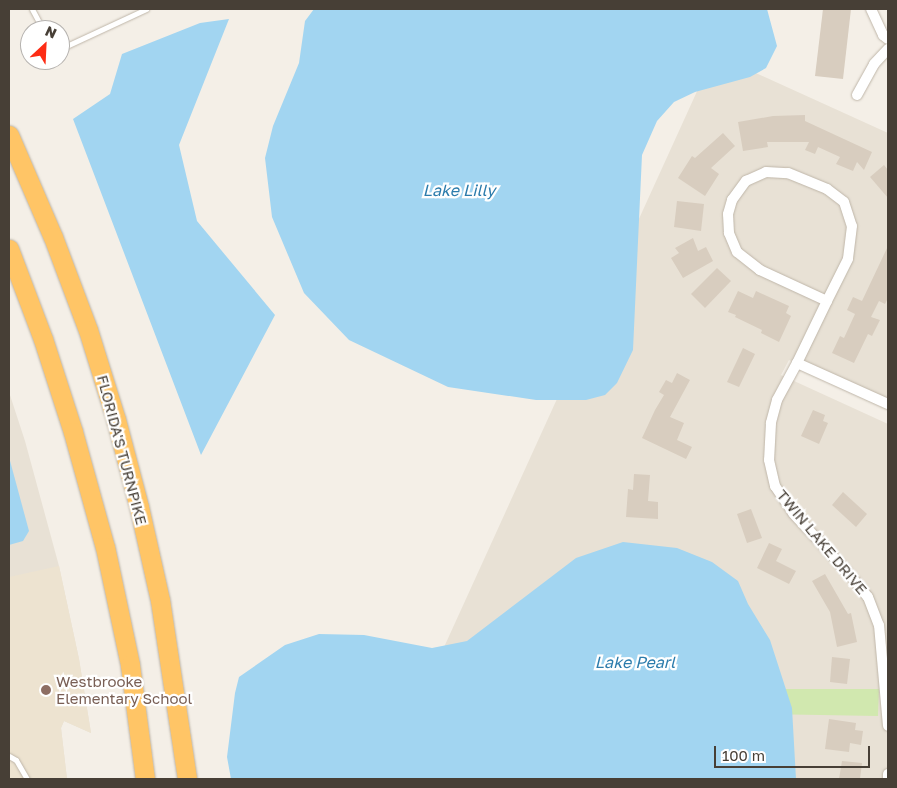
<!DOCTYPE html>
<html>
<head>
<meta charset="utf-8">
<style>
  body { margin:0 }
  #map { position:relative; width:897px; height:788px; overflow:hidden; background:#f4efe7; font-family:"Golos Text",sans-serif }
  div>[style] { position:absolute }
  .residential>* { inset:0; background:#e8e1d5 }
  .education>* { inset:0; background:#ede3d0 }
  .green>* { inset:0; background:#d1e8af }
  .water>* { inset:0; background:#a2d5f1 }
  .building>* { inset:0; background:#d8cdbf }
  .roads { filter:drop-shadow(0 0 1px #bfb6a9) drop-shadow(0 0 1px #bfb6a9) }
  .lane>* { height:5px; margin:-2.5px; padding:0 2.5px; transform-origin:2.5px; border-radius:2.5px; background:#fff }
  .street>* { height:10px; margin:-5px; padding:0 5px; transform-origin:5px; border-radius:5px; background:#fff }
  .highway>* { height:19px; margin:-9.5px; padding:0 9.5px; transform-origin:9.5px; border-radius:9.5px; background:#ffc566 }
  .dots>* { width:14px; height:14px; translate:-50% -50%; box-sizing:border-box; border:2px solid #fff; border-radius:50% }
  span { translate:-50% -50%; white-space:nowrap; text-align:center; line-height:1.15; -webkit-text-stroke:4.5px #fff; paint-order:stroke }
  .street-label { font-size:15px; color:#473f36 }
  .education-label { font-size:15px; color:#785e54 }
  .left { translate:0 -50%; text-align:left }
  .water-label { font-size:16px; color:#2c7cac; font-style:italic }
  .frame { position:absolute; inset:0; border:10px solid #473f36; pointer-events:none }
  .north { position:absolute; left:20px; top:20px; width:50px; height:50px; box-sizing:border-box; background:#fff; border:1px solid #b5b2af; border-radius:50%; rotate:25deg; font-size:14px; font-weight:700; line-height:20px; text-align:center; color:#473f36 }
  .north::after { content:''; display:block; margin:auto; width:18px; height:22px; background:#fd2c15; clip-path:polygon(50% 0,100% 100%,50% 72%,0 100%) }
  .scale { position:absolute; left:714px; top:746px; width:156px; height:22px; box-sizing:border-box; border:2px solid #473f36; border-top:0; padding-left:6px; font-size:15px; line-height:18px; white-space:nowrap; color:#473f36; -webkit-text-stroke:4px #fff; paint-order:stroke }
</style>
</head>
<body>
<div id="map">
  <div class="residential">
    <div style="clip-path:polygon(714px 54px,888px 133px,888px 405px,789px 360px,781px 375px,888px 424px,888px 779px,384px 779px)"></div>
    <div style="clip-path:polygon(9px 392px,25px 441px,59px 566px,79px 659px,91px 733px,64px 721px,61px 728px,67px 779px,9px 779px)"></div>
  </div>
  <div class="education">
    <div style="clip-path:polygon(59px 566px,79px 659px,91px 733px,64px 721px,61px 728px,67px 779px,9px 779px,9px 577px)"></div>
  </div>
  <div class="green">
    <div style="clip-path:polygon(758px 689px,879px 689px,878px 716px,758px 714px)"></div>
  </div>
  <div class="water">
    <div style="clip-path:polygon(314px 9px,767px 9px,777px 46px,766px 68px,750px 77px,695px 92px,674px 102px,657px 121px,642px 155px,633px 350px,617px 383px,605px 395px,586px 400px,536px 400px,448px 387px,349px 340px,304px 293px,272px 217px,265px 158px,273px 126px,299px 63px,305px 21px)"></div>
    <div style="clip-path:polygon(229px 19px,179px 145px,197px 221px,275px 315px,201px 455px,73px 119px,110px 94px,122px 54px,200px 23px)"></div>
    <div style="clip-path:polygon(9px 457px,29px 531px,23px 541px,9px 545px)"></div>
    <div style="clip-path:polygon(623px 542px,677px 548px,712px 562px,738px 581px,748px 604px,770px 640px,792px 708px,796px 779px,231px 779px,227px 757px,235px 693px,239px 677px,285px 645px,319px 634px,364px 635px,432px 648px,467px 641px,576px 558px)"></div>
  </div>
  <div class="building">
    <div style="clip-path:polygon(823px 9px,851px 9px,843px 79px,815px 76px)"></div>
    <div style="clip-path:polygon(805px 115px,805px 121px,872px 152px,864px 170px,857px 162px,853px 171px,836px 164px,840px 157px,818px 147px,815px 154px,805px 150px,809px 142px,767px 142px,768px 147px,743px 151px,738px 122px,773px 116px)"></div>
    <div style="clip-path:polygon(723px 133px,735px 146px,711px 168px,719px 174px,705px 196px,678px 178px,692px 156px,695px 158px)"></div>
    <div style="clip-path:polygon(884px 165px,888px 170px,888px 198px,870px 177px)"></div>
    <div style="clip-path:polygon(677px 201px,704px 204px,701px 231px,674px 227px)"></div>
    <div style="clip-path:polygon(693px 238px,698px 251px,706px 247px,713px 261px,683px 278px,671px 258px,679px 253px,675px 248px)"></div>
    <div style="clip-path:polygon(888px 246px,888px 298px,885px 304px,879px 301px,871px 317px,880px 320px,872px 336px,868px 334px,854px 363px,832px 353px,840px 336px,844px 338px,855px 314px,847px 310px,853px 297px,862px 301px)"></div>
    <div style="clip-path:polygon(717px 268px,731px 281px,705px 308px,691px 294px)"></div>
    <div style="clip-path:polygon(738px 291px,753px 298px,756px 291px,789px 306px,786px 313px,791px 316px,779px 342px,761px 333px,762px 330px,735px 317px,736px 315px,728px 312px)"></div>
    <div style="clip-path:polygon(743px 348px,755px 354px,739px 387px,727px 382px)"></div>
    <div style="clip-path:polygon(677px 373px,690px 380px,670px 417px,684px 423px,677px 440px,692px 447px,686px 459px,642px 438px,655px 410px,664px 395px,659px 392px,666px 380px,672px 383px)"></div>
    <div style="clip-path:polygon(813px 410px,825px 415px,823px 421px,828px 423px,819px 444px,801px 436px)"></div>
    <div style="clip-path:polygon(634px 474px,650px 475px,648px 501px,658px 502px,658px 519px,626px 517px,628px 489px,633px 490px)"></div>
    <div style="clip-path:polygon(843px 492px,867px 514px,856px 527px,832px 505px)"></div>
    <div style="clip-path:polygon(751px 509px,762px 538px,747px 543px,737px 514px)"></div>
    <div style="clip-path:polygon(769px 543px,782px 549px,776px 561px,796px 571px,789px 584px,757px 568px)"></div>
    <div style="clip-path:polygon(825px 574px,848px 614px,851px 613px,857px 642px,837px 647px,830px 612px,812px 581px)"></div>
    <div style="clip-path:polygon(832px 657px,850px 659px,847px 684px,830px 682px)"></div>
    <div style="clip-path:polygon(829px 719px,856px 723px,855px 730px,863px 731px,861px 745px,850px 743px,849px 752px,825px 749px)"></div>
    <div style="clip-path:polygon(842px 761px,862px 763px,860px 779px,839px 779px)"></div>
  </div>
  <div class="roads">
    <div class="lane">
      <div style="left:32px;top:9px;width:24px;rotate:62deg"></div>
      <div style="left:60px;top:49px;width:95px;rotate:-24.9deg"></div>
      <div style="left:9px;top:756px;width:8px;rotate:30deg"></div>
      <div style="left:16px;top:760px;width:22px;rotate:60deg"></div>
    </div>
    <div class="street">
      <div style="left:871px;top:9px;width:29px;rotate:65deg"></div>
      <div style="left:883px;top:35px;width:6px;rotate:39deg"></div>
      <div style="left:857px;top:95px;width:35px;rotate:-61deg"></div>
      <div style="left:874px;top:64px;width:21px;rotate:-47deg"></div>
      <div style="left:827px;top:301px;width:74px;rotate:-155.2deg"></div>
      <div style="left:760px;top:270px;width:29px;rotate:-142deg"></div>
      <div style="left:737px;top:252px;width:21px;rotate:-113deg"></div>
      <div style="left:729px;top:233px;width:19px;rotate:-93deg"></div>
      <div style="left:728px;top:214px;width:15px;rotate:-74deg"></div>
      <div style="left:732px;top:200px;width:24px;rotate:-54deg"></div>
      <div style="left:746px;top:181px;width:22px;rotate:-24deg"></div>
      <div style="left:766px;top:172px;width:22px;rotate:3deg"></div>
      <div style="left:788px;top:173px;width:42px;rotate:22.3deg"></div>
      <div style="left:827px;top:189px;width:21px;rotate:37deg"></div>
      <div style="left:844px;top:202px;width:25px;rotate:72deg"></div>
      <div style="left:852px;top:226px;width:33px;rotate:97deg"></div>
      <div style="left:848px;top:259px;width:47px;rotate:116.6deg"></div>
      <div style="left:827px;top:301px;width:69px;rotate:115.8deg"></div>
      <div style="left:797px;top:363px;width:42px;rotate:118.4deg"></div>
      <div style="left:777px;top:400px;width:24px;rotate:105deg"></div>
      <div style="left:771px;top:423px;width:37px;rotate:93deg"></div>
      <div style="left:769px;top:460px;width:27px;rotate:77deg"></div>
      <div style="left:775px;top:486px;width:32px;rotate:56deg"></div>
      <div style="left:793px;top:513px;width:84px;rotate:47.4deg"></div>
      <div style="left:850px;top:575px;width:28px;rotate:51deg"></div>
      <div style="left:868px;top:597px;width:30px;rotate:69deg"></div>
      <div style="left:879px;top:625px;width:101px;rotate:84.9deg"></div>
      <div style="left:797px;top:363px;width:100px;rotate:24.3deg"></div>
      <div style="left:888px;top:779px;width:5px;rotate:-90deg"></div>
    </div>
    <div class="highway">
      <div style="left:9px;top:135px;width:111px;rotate:66.7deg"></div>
      <div style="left:53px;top:237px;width:99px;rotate:69.4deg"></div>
      <div style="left:88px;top:330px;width:94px;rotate:72.7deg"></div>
      <div style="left:116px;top:420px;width:90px;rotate:75.2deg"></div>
      <div style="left:139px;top:507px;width:95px;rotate:77.3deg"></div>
      <div style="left:160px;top:600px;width:181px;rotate:81.4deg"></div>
      <div style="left:9px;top:249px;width:96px;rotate:69.3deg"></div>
      <div style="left:43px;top:339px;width:98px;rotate:72.1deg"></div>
      <div style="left:73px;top:432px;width:119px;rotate:74.5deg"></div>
      <div style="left:105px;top:547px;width:121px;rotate:78deg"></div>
      <div style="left:130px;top:665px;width:115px;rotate:82.5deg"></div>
    </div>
  </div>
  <div class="dots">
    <div style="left:46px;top:690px;background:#8d6e63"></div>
  </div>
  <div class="street-label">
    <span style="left:122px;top:450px;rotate:75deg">FLORIDA'S TURNPIKE</span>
    <span style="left:822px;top:542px;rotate:50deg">TWIN LAKE DRIVE</span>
  </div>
  <div class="education-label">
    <span class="left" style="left:56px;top:690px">Westbrooke<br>Elementary School</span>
  </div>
  <div class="water-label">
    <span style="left:459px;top:190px">Lake Lilly</span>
    <span style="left:635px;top:662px">Lake Pearl</span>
  </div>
  <div class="frame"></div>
  <div class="north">N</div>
  <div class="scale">100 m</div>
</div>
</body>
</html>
